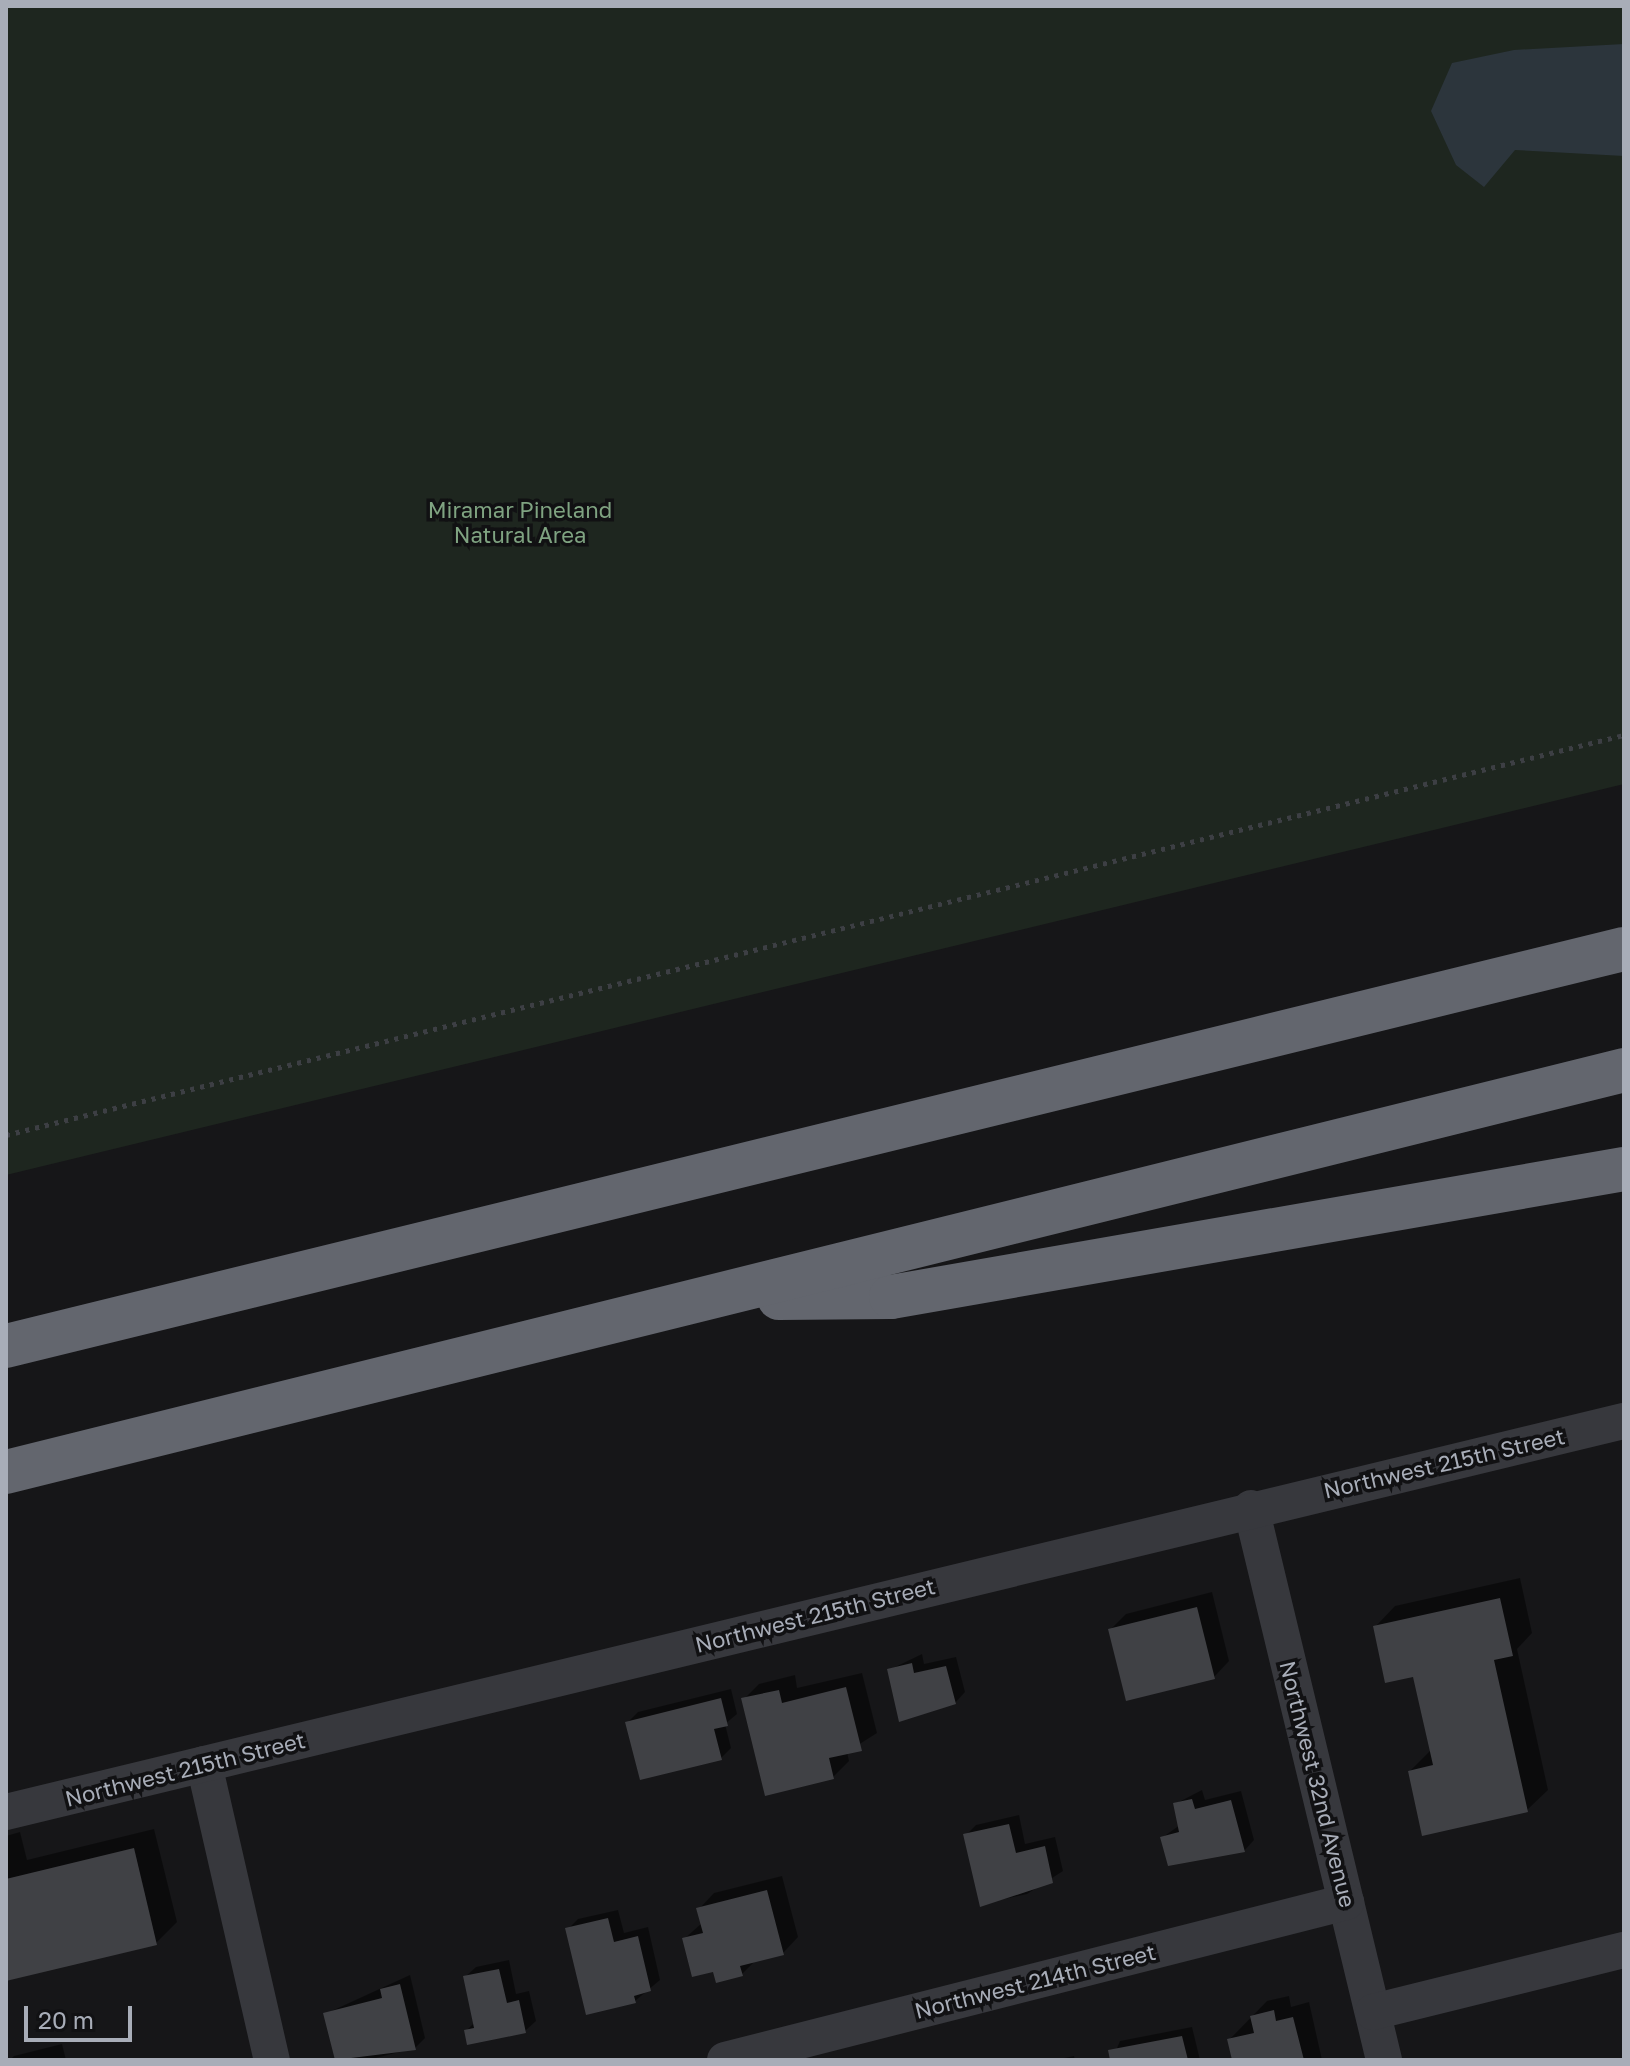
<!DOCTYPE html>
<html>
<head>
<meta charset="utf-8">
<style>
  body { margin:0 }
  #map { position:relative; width:1630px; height:2066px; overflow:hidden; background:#161618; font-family:"Golos Text",sans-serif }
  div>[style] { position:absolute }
  .green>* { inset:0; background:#1e261f }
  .water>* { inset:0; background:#2c353c }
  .shadow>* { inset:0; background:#0007 }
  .building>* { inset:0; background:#404145 }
  .path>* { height:5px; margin-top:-2.5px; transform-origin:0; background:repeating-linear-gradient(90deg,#3d3f44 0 4px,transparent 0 10px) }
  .minor>* { height:36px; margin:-18px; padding:0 18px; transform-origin:18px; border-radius:18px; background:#37383d }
  .highway>* { height:44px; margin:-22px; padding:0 22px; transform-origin:22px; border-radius:22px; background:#63666e }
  span { translate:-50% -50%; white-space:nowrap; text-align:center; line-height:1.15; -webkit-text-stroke:7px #111113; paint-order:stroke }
  .park-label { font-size:22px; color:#7fa381 }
  .street-label { font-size:22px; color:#a8adb8 }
  .frame { position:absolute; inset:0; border:8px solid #a8adb8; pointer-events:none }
  .scale { position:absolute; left:24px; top:2006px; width:108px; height:36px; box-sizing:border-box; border:4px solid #a8adb8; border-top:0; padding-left:10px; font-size:24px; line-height:28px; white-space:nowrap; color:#a8adb8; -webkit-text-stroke:6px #111113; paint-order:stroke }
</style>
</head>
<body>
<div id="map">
  <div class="green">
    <div style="clip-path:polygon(6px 6px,1624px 6px,1624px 784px,6px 1175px)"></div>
  </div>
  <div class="water">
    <div style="clip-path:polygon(1624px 44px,1624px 156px,1515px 150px,1484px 187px,1456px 165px,1431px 111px,1452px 63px,1514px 50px)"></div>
  </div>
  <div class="shadow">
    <div style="clip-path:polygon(1520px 1578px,1532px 1633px,1517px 1649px,1548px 1790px,1527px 1810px,1410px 1771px,1432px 1749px,1415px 1675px,1375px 1627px,1395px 1606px)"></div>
    <div style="clip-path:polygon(1212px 1592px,1229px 1661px,1214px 1677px,1110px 1630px,1126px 1614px)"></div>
    <div style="clip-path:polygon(922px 1654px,924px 1664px,956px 1657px,965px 1692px,955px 1703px,889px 1670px)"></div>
    <div style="clip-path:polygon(862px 1673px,877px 1733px,847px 1752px,849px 1761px,833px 1777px,744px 1699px,759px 1684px,795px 1675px,797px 1688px)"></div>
    <div style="clip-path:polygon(731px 1689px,737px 1714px,725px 1724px,731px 1748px,721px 1758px,627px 1723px,638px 1712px)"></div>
    <div style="clip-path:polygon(1202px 1790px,1205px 1800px,1241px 1791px,1254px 1840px,1244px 1851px,1163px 1837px,1180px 1825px,1175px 1804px)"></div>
    <div style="clip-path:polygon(1019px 1815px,1025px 1844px,1055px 1837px,1063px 1871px,1027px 1894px,981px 1904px,966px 1835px,976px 1825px)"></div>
    <div style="clip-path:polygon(154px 1829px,177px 1922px,156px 1943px,6px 1979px,6px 1836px,20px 1832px,27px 1860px)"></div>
    <div style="clip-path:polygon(782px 1876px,798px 1937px,783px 1953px,757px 1959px,742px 1974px,714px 1970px,684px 1939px,702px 1923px,699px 1909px,714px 1893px)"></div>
    <div style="clip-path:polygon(618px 1910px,624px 1933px,648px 1927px,660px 1980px,635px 2001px,568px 1929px,578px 1919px)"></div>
    <div style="clip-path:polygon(509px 1960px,516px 1994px,529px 1991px,536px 2021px,525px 2031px,466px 2031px,475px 2022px,465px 1977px,476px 1967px)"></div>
    <div style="clip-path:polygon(410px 1975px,425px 2038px,415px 2048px,368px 2060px,337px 2060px,325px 2014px)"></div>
    <div style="clip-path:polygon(1289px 1996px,1291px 2007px,1309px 2002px,1322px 2060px,1234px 2060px,1229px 2040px,1267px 2001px)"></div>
    <div style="clip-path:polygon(1192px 2027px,1200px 2060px,1112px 2060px,1120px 2041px)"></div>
    <div style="clip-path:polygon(62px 2044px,66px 2060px,10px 2060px,14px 2056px)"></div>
    <div style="clip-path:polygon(1074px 2056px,1075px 2060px,1055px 2060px)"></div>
  </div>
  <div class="building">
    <div style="clip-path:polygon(1500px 1598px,1513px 1656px,1494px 1660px,1528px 1812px,1422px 1836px,1408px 1771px,1433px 1765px,1413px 1677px,1385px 1683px,1373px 1626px)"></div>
    <div style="clip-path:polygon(1197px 1607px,1215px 1679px,1126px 1701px,1108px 1629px)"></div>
    <div style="clip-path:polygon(912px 1663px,914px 1673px,946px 1666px,956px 1704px,899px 1722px,887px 1669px)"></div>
    <div style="clip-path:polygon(846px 1687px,862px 1751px,829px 1758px,834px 1779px,765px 1796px,741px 1698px,779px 1690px,782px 1703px)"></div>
    <div style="clip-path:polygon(721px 1698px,728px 1726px,714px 1729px,722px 1760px,640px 1780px,625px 1722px)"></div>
    <div style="clip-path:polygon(1192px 1799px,1195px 1809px,1231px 1800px,1245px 1852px,1168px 1866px,1160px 1837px,1179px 1832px,1173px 1803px)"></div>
    <div style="clip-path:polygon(1009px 1824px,1016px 1853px,1045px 1846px,1053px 1883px,980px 1907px,963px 1834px)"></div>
    <div style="clip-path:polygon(134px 1848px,157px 1945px,6px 1981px,6px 1879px)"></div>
    <div style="clip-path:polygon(767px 1890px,784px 1955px,740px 1966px,743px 1976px,716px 1983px,713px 1972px,692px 1977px,682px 1938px,703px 1933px,696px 1908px)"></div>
    <div style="clip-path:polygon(608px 1918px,614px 1942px,638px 1936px,651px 1991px,634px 1996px,636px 2003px,586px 2015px,565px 1928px)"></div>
    <div style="clip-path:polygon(499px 1969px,507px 2003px,519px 2000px,526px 2033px,467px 2045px,464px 2030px,474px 2028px,463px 1976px)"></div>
    <div style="clip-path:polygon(400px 1984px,416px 2050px,335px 2060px,323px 2013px,382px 1998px,380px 1989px)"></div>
    <div style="clip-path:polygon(1274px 2010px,1276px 2021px,1293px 2017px,1304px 2060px,1232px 2060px,1227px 2039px,1254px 2033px,1250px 2016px)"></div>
    <div style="clip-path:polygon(1182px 2036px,1188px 2060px,1110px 2060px,1108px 2050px)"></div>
  </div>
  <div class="path">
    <div style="left:6px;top:1135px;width:1667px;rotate:-13.89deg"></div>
  </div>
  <div class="minor">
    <div style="left:1251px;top:1508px;width:568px;rotate:76.45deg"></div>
    <div style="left:204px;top:1764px;width:304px;rotate:77.1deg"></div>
    <div style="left:6px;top:1812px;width:1665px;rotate:-13.59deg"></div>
    <div style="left:1373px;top:2012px;width:259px;rotate:-13.9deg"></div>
    <div style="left:725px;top:2060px;width:641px;rotate:-14.27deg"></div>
  </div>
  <div class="highway">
    <div style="left:779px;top:1298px;width:112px;rotate:-0.5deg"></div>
    <div style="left:891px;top:1297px;width:744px;rotate:-9.91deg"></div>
    <div style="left:6px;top:1346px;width:1666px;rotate:-13.79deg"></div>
    <div style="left:6px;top:1472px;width:1667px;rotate:-13.95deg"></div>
  </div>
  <div class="park-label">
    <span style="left:520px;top:522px">Miramar Pineland<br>Natural Area</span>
  </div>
  <div class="street-label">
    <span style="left:1444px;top:1463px;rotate:-13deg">Northwest 215th Street</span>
    <span style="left:815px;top:1615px;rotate:-14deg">Northwest 215th Street</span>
    <span style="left:185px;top:1769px;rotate:-14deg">Northwest 215th Street</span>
    <span style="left:1318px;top:1784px;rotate:76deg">Northwest 32nd Avenue</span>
    <span style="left:1035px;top:1981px;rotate:-14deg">Northwest 214th Street</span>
  </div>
  <div class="frame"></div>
  <div class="scale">20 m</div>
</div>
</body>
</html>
